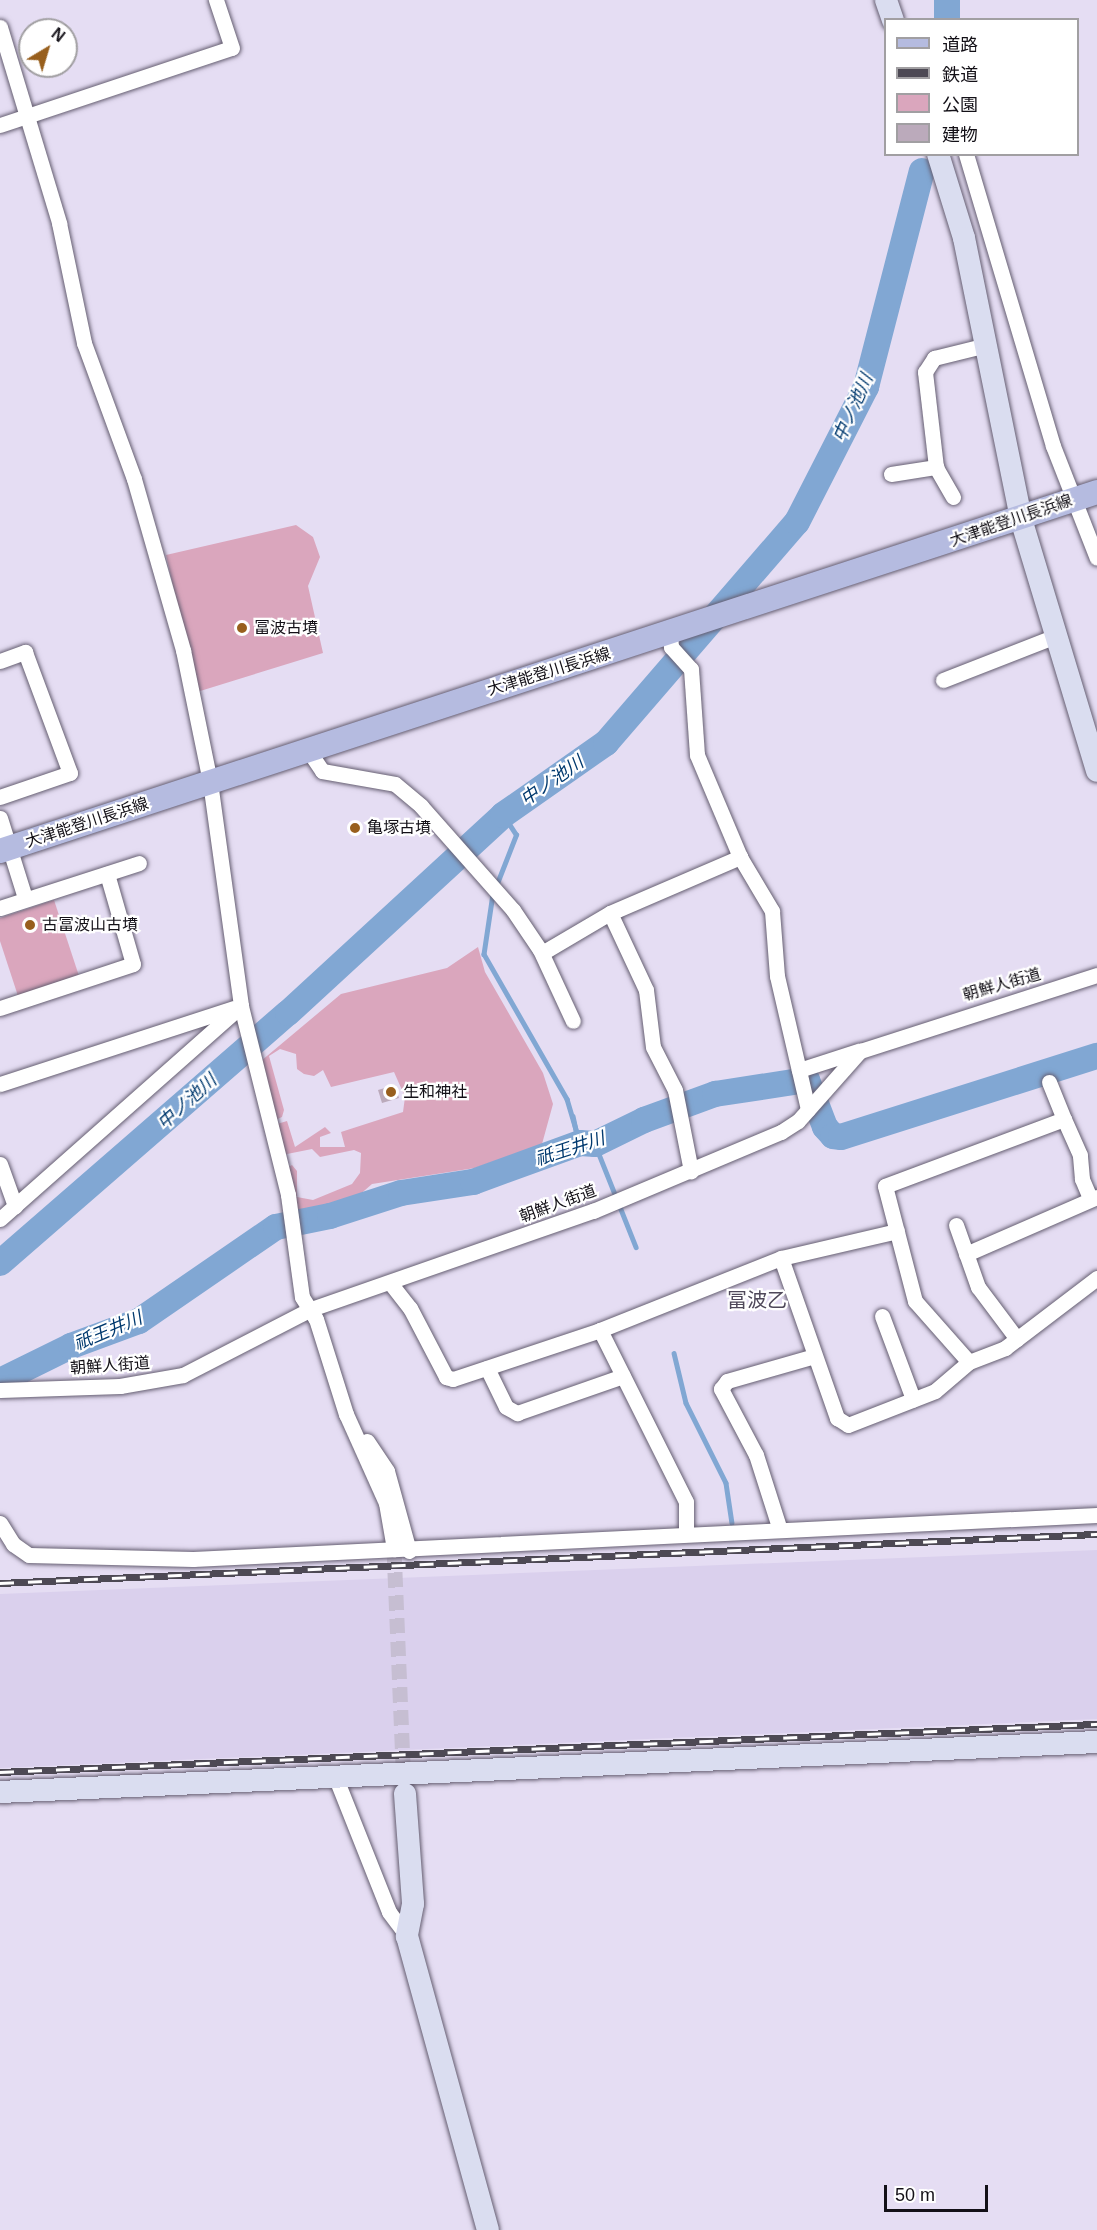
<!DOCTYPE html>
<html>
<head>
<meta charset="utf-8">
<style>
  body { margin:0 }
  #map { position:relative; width:1097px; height:2230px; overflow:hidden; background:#e5ddf3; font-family:Arial,"Noto Sans JP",sans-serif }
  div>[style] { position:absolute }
  .built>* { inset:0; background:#dad0ed }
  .green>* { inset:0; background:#daa6bd }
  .stream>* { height:4.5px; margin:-2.25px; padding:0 2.25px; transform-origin:2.25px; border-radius:2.25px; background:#81a7d3 }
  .river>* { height:26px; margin:-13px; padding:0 13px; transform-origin:13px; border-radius:13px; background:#81a7d3 }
  .building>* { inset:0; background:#bab }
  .street-tunnel>* { height:15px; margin-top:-7.5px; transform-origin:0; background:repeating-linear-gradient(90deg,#c6bed2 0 15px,transparent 0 23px) }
  .roads { filter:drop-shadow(0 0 2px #655e71) drop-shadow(0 0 2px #655e71) }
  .street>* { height:15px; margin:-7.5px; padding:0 7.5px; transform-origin:7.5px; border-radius:7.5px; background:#fff }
  .secondary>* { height:22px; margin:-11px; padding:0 11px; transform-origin:11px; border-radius:11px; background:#daddf0 }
  .primary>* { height:24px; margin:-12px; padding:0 12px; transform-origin:12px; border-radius:12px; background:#b5bbe0 }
  .rail>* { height:7px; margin-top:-3.5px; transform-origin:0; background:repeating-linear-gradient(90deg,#fff 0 14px,#4d4954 0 28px); box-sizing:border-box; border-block:2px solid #4d4954 }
  .dots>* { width:16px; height:16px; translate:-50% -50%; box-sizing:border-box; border:3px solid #fff; border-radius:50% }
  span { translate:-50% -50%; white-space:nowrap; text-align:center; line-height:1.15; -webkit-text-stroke:4.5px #fff; paint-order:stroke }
  .street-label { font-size:16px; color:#131017 }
  .poi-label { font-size:16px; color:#131017 }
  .left { translate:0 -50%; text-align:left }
  .water-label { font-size:18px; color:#00396e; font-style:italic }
  .quarter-label { font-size:20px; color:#4f485a }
  .legend { position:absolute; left:884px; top:18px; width:195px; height:138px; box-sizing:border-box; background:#fff; border:2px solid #a19fa2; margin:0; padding:8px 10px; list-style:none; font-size:18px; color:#131017 }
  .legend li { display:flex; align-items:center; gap:12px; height:30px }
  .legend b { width:30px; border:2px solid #a19fa2 }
  .north { position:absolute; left:18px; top:18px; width:60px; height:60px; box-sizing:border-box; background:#fff; border:2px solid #a19fa2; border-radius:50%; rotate:38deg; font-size:16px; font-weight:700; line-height:24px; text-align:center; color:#131017 }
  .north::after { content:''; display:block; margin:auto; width:21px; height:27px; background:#985f1d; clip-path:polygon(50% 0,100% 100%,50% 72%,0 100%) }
  .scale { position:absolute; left:884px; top:2185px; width:104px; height:27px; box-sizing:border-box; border:3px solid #131017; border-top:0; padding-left:8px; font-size:18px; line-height:21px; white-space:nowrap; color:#131017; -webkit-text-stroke:4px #fff; paint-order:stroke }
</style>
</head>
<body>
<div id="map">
  <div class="built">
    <div style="clip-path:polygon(1097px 1550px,1097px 1719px,0 1768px,0 1594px)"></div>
  </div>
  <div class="green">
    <div style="clip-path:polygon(296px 525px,313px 537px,320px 557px,308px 586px,323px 653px,197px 692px,166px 555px)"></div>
    <div style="clip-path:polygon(54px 900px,79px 976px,18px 996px,0 941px,0 918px)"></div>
    <div style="clip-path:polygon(478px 947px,485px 972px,543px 1073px,553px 1104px,542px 1144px,475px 1168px,372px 1184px,357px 1197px,298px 1211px,284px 1170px,292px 1165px,297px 1171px,297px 1197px,313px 1200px,352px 1184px,360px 1173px,361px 1153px,354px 1150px,320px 1157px,312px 1149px,282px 1155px,274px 1125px,287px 1121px,295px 1147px,325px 1127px,331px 1133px,320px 1137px,320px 1147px,345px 1147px,341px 1132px,403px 1112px,405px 1097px,394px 1072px,331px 1087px,323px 1070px,314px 1076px,304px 1074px,297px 1069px,296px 1054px,280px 1049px,269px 1056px,284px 1110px,282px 1117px,273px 1121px,261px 1061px,341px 994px,447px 968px)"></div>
  </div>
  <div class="stream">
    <div style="left:496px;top:886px;width:55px;rotate:-68.6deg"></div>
    <div style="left:516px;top:835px;width:24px;rotate:-123deg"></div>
    <div style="left:493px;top:894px;width:61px;rotate:98.5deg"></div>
    <div style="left:484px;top:954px;width:167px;rotate:60.2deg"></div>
    <div style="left:567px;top:1099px;width:46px;rotate:73.5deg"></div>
    <div style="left:573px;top:1116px;width:24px;rotate:78deg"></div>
    <div style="left:595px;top:1144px;width:111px;rotate:68.3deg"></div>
    <div style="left:674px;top:1353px;width:51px;rotate:76.5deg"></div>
    <div style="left:686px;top:1403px;width:89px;rotate:63.4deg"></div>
    <div style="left:726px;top:1483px;width:40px;rotate:81.5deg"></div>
  </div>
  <div class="river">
    <div style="left:947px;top:20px;width:20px;rotate:-90deg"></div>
    <div style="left:0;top:1263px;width:381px;rotate:-41deg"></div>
    <div style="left:288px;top:1013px;width:292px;rotate:-42.6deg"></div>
    <div style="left:503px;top:815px;width:126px;rotate:-35deg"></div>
    <div style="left:606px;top:743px;width:292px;rotate:-49.2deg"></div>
    <div style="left:797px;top:522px;width:152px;rotate:-62.9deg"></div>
    <div style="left:866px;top:387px;width:223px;rotate:-75.5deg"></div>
    <div style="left:0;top:1381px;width:79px;rotate:-26.2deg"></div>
    <div style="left:71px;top:1346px;width:72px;rotate:-20.2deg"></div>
    <div style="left:139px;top:1321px;width:166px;rotate:-34.5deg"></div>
    <div style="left:276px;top:1227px;width:55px;rotate:-11.5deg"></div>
    <div style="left:330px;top:1216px;width:75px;rotate:-17.9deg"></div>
    <div style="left:401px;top:1193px;width:73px;rotate:-8.7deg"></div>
    <div style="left:473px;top:1182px;width:114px;rotate:-20deg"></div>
    <div style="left:580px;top:1143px;width:15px;rotate:4deg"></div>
    <div style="left:595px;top:1144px;width:55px;rotate:-26.1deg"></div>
    <div style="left:644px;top:1120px;width:76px;rotate:-20.1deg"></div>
    <div style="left:715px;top:1094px;width:93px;rotate:-8.7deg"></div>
    <div style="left:807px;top:1080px;width:50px;rotate:69deg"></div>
    <div style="left:825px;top:1127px;width:12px;rotate:48deg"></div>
    <div style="left:833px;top:1136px;width:8px;rotate:7deg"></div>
    <div style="left:841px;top:1137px;width:269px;rotate:-17.6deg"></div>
  </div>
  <div class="building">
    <div style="clip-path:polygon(395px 1085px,399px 1098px,382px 1103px,378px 1090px)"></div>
  </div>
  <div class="street-tunnel">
    <div style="left:394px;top:1549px;width:234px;rotate:87.6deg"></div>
  </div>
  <div class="roads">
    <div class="street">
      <div style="left:0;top:27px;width:205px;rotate:73.2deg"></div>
      <div style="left:59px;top:223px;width:123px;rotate:78.2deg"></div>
      <div style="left:84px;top:343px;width:145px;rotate:69.8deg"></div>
      <div style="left:134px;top:479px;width:178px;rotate:74deg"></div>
      <div style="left:183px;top:650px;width:135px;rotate:78.4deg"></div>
      <div style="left:210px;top:782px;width:226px;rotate:82.1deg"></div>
      <div style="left:241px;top:1006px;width:195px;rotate:76deg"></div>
      <div style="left:288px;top:1195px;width:103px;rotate:82.2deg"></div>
      <div style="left:302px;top:1297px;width:26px;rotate:58deg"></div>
      <div style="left:316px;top:1319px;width:100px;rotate:72.5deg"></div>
      <div style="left:346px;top:1414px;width:98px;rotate:65.8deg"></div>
      <div style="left:386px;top:1503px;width:47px;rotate:80.1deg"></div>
      <div style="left:0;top:125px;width:244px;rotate:-18.4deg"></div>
      <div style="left:232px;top:48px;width:51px;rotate:-108.4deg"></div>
      <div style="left:966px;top:154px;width:305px;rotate:73.4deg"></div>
      <div style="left:1053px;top:446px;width:120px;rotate:68.6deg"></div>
      <div style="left:891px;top:474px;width:46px;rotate:-8.8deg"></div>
      <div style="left:953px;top:497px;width:34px;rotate:-120deg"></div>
      <div style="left:936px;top:467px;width:96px;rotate:-96.6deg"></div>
      <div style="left:925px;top:372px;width:17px;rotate:-57deg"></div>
      <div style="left:934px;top:358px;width:50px;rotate:-13.8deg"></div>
      <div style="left:670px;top:633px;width:14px;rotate:86deg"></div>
      <div style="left:671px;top:647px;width:30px;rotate:48deg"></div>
      <div style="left:691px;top:669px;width:86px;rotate:86deg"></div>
      <div style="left:697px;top:755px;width:111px;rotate:67.1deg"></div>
      <div style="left:740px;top:857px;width:63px;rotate:59.3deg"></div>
      <div style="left:772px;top:911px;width:65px;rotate:85.6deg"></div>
      <div style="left:777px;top:976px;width:137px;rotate:76.9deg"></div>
      <div style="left:0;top:661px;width:27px;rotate:-20deg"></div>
      <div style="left:25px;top:652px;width:129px;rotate:69.6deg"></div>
      <div style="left:70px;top:773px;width:74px;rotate:161.1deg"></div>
      <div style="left:943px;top:680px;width:121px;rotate:-21.3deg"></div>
      <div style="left:306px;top:747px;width:29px;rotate:56deg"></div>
      <div style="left:322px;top:771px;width:74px;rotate:10.1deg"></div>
      <div style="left:395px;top:784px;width:34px;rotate:40deg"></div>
      <div style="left:421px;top:806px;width:139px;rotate:48.5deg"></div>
      <div style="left:513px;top:910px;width:48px;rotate:56deg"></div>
      <div style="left:540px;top:950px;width:78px;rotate:65.1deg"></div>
      <div style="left:0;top:818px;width:84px;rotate:72.6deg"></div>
      <div style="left:0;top:908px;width:146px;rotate:-17.9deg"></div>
      <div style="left:610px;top:913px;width:142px;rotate:-23.3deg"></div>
      <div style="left:542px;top:953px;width:79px;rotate:-30.5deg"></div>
      <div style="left:610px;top:913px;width:85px;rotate:64.9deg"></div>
      <div style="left:646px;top:990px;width:57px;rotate:83deg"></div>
      <div style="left:653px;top:1047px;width:48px;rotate:62.9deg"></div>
      <div style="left:675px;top:1090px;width:83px;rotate:78.8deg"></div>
      <div style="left:0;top:1008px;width:140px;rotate:-18.3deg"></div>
      <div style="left:133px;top:964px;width:94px;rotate:-106.1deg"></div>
      <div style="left:799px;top:1070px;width:62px;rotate:-17.9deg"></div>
      <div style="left:1049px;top:1082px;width:40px;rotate:68deg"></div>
      <div style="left:0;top:1084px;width:246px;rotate:-18deg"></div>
      <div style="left:0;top:1164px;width:45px;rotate:70.3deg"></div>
      <div style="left:1090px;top:1198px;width:21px;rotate:-113deg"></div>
      <div style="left:1082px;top:1179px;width:24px;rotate:-95deg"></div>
      <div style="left:1080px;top:1155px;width:39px;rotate:-114deg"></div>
      <div style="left:1064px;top:1119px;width:191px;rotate:159.5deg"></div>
      <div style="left:885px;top:1186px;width:119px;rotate:75.4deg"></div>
      <div style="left:915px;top:1301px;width:81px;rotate:48.5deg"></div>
      <div style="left:969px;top:1362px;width:39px;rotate:-21deg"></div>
      <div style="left:1005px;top:1348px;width:116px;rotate:-37.3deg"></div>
      <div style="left:0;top:1219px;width:322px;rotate:-41.5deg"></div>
      <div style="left:956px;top:1225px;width:66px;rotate:70.5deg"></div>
      <div style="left:978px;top:1287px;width:65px;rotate:53.1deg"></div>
      <div style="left:966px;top:1254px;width:143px;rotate:-23.5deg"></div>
      <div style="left:781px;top:1258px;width:170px;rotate:70.7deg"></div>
      <div style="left:837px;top:1418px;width:13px;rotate:32deg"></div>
      <div style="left:848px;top:1425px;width:93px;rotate:-21.3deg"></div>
      <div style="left:935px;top:1391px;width:45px;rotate:-40.5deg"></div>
      <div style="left:391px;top:1284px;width:31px;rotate:52deg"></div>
      <div style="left:410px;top:1308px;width:78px;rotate:62.4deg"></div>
      <div style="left:446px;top:1377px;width:7px;rotate:16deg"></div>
      <div style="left:453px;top:1379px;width:155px;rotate:-18.4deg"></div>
      <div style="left:600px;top:1330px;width:195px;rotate:-21.7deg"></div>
      <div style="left:781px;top:1258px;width:119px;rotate:-13.1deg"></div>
      <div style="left:882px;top:1316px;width:89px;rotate:69.5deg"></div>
      <div style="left:600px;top:1330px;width:192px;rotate:63.4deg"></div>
      <div style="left:686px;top:1502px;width:32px;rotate:90deg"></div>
      <div style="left:487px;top:1368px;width:43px;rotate:64deg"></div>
      <div style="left:506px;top:1407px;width:13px;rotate:29deg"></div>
      <div style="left:517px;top:1413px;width:112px;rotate:-19.2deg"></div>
      <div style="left:0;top:1390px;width:120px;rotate:-1.9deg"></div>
      <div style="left:120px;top:1386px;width:64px;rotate:-9.9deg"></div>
      <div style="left:183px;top:1375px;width:144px;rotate:-27.3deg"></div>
      <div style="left:311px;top:1309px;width:299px;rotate:-19.2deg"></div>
      <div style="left:593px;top:1211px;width:204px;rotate:-22.8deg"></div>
      <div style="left:781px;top:1132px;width:20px;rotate:-33deg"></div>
      <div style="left:798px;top:1121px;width:94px;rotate:-48.5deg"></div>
      <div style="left:860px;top:1051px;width:249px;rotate:-17.8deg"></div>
      <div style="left:367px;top:1441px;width:36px;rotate:56deg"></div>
      <div style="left:387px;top:1471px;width:83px;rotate:74.6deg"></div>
      <div style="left:0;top:1523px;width:25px;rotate:58deg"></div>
      <div style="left:13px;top:1544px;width:19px;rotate:35deg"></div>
      <div style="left:29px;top:1555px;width:164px;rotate:1.4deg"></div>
      <div style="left:193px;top:1559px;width:905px;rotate:-2.79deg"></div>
      <div style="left:780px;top:1530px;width:79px;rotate:-107.7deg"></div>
      <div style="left:756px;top:1455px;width:75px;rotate:-117.9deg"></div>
      <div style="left:721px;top:1389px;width:10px;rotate:-53deg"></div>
      <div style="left:727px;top:1381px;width:91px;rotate:-15.9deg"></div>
      <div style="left:335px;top:1776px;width:146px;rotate:68.3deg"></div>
      <div style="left:389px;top:1912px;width:30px;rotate:53deg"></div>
    </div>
    <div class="secondary">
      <div style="left:886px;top:0;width:21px;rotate:71deg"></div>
      <div style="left:938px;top:154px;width:88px;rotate:72.8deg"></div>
      <div style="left:964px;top:238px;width:287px;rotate:78.5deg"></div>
      <div style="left:1021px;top:519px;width:263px;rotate:73.2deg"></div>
      <div style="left:0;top:1792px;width:1098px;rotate:-2.61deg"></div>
      <div style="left:405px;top:1794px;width:110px;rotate:85.8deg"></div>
      <div style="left:413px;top:1904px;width:33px;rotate:101deg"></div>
      <div style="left:407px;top:1936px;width:305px;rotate:74.6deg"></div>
    </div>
    <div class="primary">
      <div style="left:0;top:851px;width:1154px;rotate:-18.12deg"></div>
    </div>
  </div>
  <div class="rail">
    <div style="left:0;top:1583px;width:1098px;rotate:-2.56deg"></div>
    <div style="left:0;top:1772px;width:1098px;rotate:-2.51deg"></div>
  </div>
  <div class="dots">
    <div style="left:242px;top:628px;background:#985f1d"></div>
    <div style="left:355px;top:828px;background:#985f1d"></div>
    <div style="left:30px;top:925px;background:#985f1d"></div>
    <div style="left:391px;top:1092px;background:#985f1d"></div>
  </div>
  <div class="street-label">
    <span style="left:1011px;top:521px;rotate:-19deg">大津能登川長浜線</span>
    <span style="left:549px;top:672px;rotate:-17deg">大津能登川長浜線</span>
    <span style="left:87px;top:823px;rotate:-18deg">大津能登川長浜線</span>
    <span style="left:1002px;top:985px;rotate:-16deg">朝鮮人街道</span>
    <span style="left:558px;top:1204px;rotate:-20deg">朝鮮人街道</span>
    <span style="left:110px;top:1366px;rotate:-4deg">朝鮮人街道</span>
  </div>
  <div class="poi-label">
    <span class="left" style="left:254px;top:628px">冨波古墳</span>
    <span class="left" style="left:367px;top:828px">亀塚古墳</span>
    <span class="left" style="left:42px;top:925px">古冨波山古墳</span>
    <span class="left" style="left:403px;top:1092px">生和神社</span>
  </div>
  <div class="water-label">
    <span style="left:853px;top:408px;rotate:-66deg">中ノ池川</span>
    <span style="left:552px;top:781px;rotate:-35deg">中ノ池川</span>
    <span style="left:187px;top:1102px;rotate:-42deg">中ノ池川</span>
    <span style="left:570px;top:1149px;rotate:-18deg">祇王井川</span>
    <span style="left:108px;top:1331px;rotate:-23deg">祇王井川</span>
  </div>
  <div class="quarter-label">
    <span style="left:757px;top:1300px">冨波乙</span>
  </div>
  <ul class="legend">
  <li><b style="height:8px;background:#b5bbe0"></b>道路</li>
  <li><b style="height:8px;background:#4d4954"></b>鉄道</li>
  <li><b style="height:16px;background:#daa6bd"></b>公園</li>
  <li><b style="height:16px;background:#bab"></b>建物</li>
  </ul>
  <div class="north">N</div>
  <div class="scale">50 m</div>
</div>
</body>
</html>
